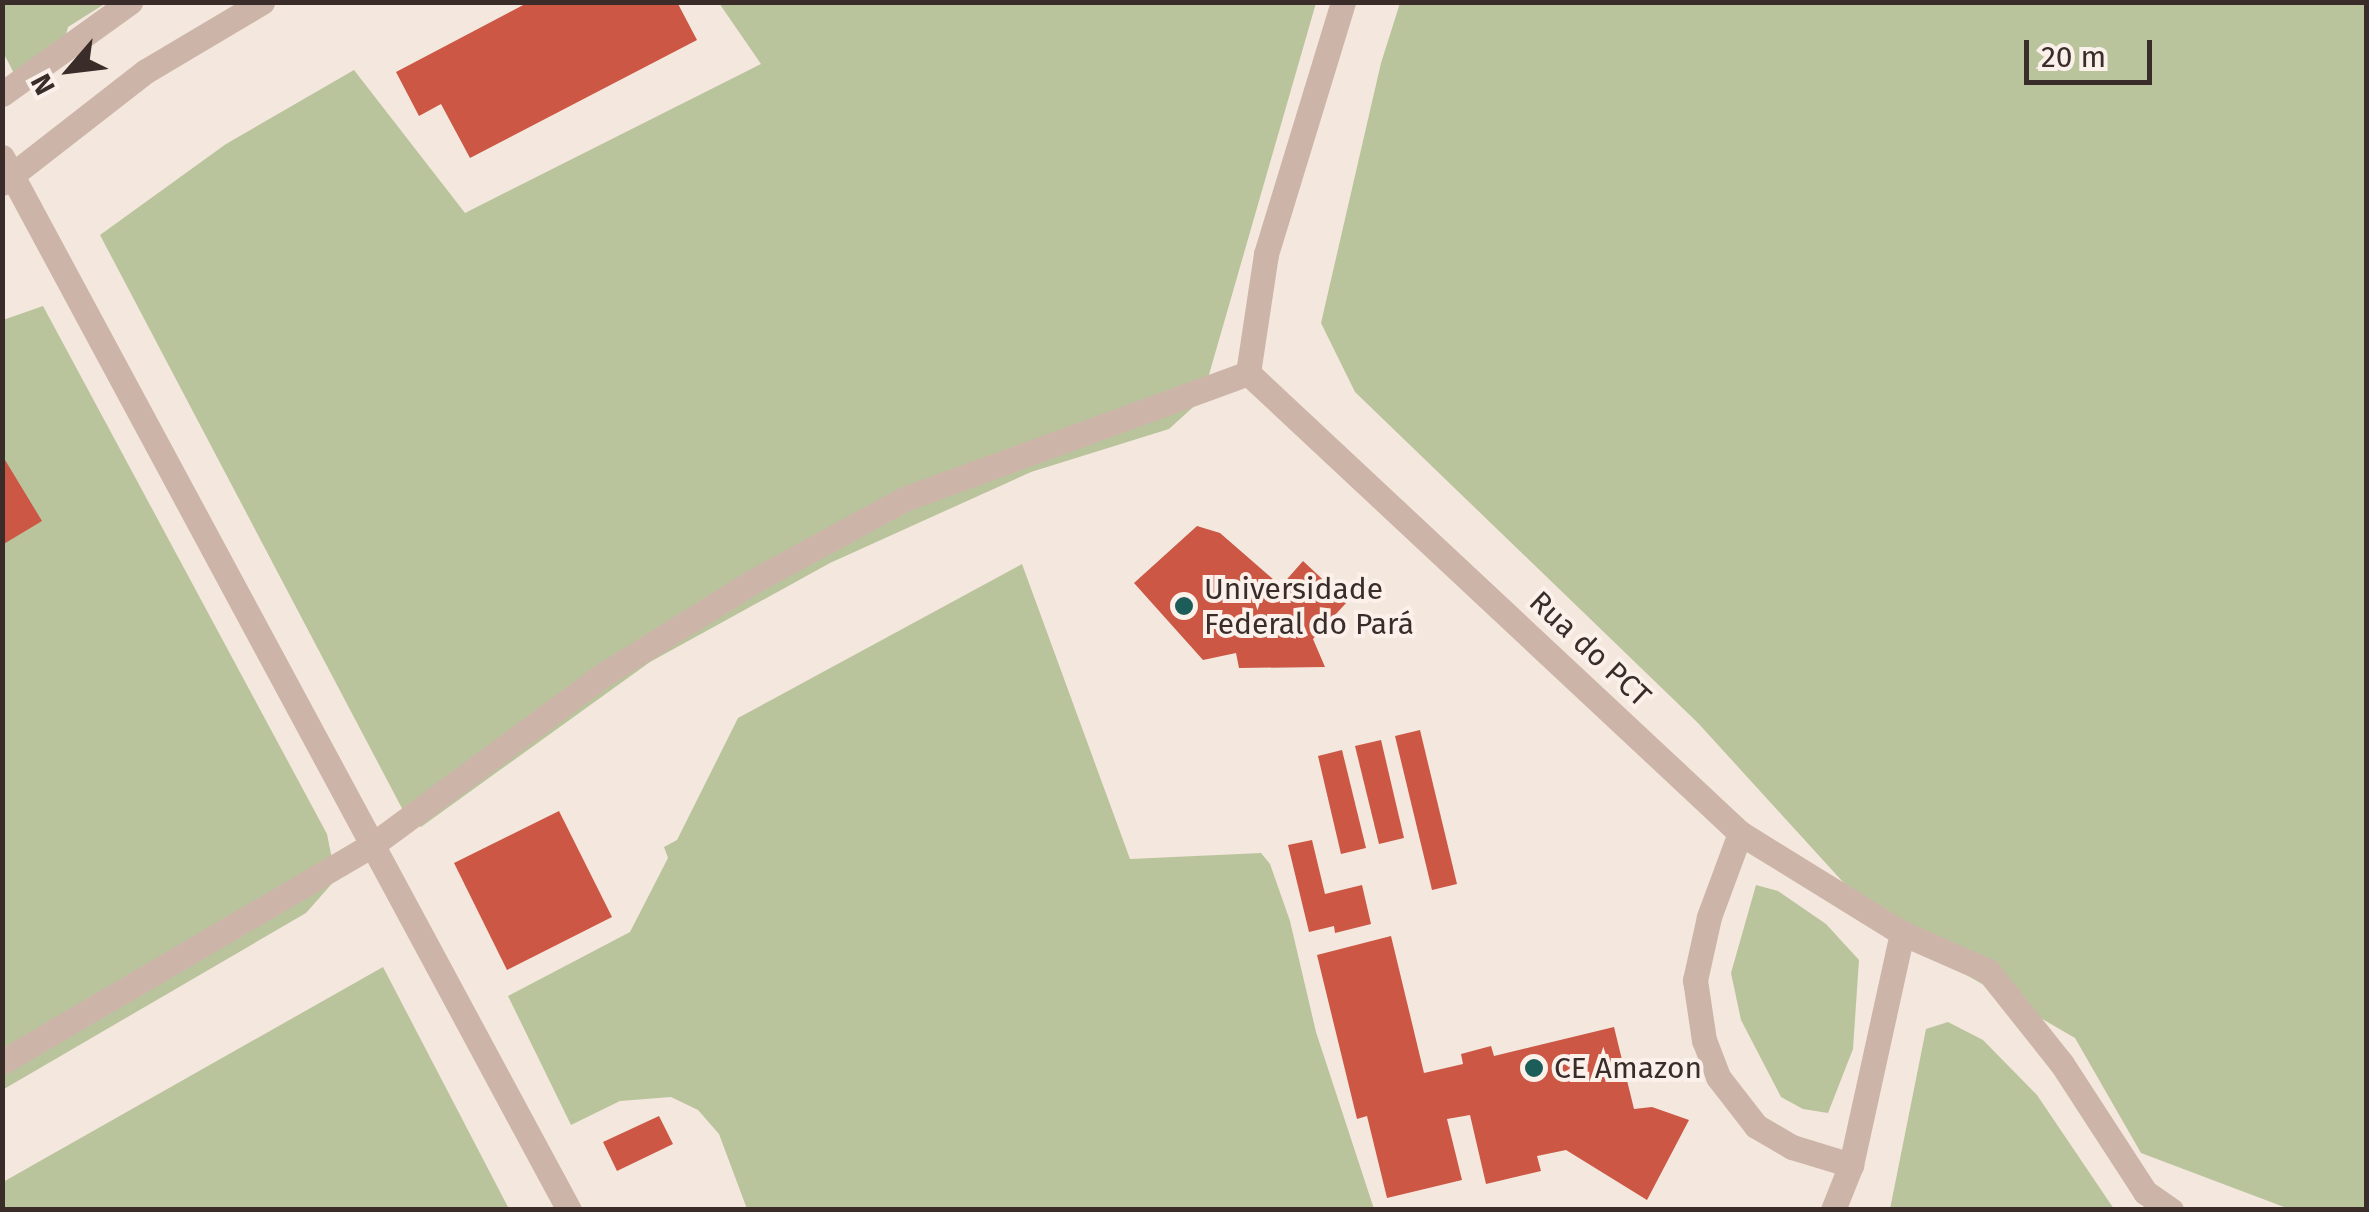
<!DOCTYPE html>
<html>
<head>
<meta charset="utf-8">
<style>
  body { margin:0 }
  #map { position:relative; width:2369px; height:1212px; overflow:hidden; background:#f4e7dd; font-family:"Fira Sans",sans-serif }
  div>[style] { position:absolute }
  .green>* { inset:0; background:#bac49c }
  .building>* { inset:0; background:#cb5744 }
  .minor>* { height:25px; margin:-12.5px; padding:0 12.5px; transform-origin:12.5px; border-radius:12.5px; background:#ccb5a8 }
  .dots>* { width:28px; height:28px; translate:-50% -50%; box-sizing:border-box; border:5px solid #fbf1ea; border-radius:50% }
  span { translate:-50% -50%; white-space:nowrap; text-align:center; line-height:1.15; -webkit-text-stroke:8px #fbf1ea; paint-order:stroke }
  .poi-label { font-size:30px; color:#392c29 }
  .left { translate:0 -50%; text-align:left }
  .street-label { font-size:30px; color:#392c29 }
  .frame { position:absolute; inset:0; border:5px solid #392c29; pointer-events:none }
  .north { position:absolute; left:20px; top:20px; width:100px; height:100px; -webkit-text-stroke:8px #fbf1ea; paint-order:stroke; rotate:242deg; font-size:28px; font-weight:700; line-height:40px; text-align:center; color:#392c29 }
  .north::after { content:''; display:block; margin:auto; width:35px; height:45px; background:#392c29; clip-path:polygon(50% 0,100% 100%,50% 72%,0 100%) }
  .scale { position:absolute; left:2024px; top:40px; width:128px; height:45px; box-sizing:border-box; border:5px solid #392c29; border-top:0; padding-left:12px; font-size:30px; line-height:35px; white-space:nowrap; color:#392c29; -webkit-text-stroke:8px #fbf1ea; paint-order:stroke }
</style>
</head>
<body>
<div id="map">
  <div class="green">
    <div style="clip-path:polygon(2px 3px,106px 3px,68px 27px,58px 65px,22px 89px,3px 52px)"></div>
    <div style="clip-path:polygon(719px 3px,1316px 3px,1202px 399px,1169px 429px,1031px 472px,830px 563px,650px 662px,421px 827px,406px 816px,100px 235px,226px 144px,354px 70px,465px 213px,761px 64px)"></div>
    <div style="clip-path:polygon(1400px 3px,2366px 3px,2366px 1209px,2289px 1209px,2141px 1153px,2075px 1038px,1884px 927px,1698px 723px,1355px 392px,1321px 323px,1381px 63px)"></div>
    <div style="clip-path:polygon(43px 306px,327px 834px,336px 879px,306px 913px,4px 1089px,3px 320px)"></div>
    <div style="clip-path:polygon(1022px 564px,1130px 859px,1261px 853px,1270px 864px,1290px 921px,1316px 1032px,1374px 1209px,747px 1209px,719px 1134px,698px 1110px,671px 1097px,620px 1101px,571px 1125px,508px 996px,630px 932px,668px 858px,664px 847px,677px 840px,738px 718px)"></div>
    <div style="clip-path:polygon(1756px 885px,1778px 891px,1826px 924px,1859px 960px,1853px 1049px,1828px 1113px,1803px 1109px,1781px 1097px,1741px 1020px,1731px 973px)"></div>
    <div style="clip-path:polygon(383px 967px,509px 1209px,3px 1209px,3px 1182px)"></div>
    <div style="clip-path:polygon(1948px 1022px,1983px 1040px,2037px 1095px,2114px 1209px,1890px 1209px,1926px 1029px)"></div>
  </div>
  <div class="building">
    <div style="clip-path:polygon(529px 2px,677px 2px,697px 40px,470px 158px,441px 104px,419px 116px,396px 72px)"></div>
    <div style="clip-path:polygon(2px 455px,42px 521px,2px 545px)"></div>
    <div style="clip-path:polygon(1197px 526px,1220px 533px,1281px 586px,1303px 561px,1347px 602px,1313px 639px,1325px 667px,1239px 668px,1236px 653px,1203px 660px,1134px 583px)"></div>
    <div style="clip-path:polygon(1420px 730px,1457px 884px,1432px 890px,1395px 736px)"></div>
    <div style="clip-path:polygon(1381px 740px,1404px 838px,1379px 844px,1355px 746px)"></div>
    <div style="clip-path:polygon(1342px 750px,1366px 848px,1341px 854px,1318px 756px)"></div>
    <div style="clip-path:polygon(559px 811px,612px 917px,507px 970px,454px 863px)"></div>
    <div style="clip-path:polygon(1312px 840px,1325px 894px,1362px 885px,1371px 924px,1335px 933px,1334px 926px,1309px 932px,1288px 845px)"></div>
    <div style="clip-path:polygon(1391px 936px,1424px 1073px,1463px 1064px,1461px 1054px,1491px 1046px,1494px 1056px,1614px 1027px,1634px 1109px,1652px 1107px,1689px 1120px,1647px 1200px,1566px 1150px,1537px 1156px,1541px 1171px,1486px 1184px,1470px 1115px,1447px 1119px,1462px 1180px,1387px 1198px,1367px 1116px,1357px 1119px,1317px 955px)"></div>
    <div style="clip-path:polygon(659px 1116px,673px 1144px,617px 1171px,603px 1142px)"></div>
  </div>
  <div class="minor">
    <div style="left:2px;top:94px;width:158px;rotate:-35.7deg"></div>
    <div style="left:2px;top:157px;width:1196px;rotate:61.7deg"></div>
    <div style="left:2px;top:183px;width:182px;rotate:-37.9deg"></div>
    <div style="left:146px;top:71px;width:135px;rotate:-30.7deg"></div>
    <div style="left:1248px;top:373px;width:674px;rotate:43.07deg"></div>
    <div style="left:1740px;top:833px;width:190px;rotate:31.7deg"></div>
    <div style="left:1902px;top:933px;width:94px;rotate:23.8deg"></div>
    <div style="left:1988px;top:971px;width:119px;rotate:51.5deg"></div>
    <div style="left:2062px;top:1064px;width:153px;rotate:57deg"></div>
    <div style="left:2145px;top:1192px;width:32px;rotate:35deg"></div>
    <div style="left:1248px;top:373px;width:120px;rotate:-81.4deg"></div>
    <div style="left:1266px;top:254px;width:264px;rotate:-73deg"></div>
    <div style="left:1740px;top:833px;width:90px;rotate:110.3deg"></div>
    <div style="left:1709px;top:917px;width:65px;rotate:102.5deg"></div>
    <div style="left:1695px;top:980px;width:61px;rotate:81.5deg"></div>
    <div style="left:1704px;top:1040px;width:40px;rotate:69deg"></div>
    <div style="left:1718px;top:1077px;width:62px;rotate:52.2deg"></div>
    <div style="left:1756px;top:1126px;width:42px;rotate:30.3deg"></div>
    <div style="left:1792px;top:1147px;width:62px;rotate:17deg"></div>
    <div style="left:2px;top:1062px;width:433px;rotate:-30.4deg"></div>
    <div style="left:375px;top:843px;width:287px;rotate:-36.4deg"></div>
    <div style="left:606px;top:673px;width:172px;rotate:-31.9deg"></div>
    <div style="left:752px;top:582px;width:173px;rotate:-28.6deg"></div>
    <div style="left:904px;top:499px;width:366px;rotate:-20.1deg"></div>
    <div style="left:1833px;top:1210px;width:48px;rotate:-68.2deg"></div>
    <div style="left:1851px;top:1165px;width:238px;rotate:-77.6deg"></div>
  </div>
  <div class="dots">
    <div style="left:1184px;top:606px;background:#1c5d5a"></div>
    <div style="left:1534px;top:1068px;background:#1c5d5a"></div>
  </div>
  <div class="poi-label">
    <span class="left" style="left:1204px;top:606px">Universidade<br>Federal do Pará</span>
    <span class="left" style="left:1554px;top:1068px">CE Amazon</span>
  </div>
  <div class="street-label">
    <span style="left:1590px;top:649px;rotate:43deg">Rua do PCT</span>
  </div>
  <div class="frame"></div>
  <div class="north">N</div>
  <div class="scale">20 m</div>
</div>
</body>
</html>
